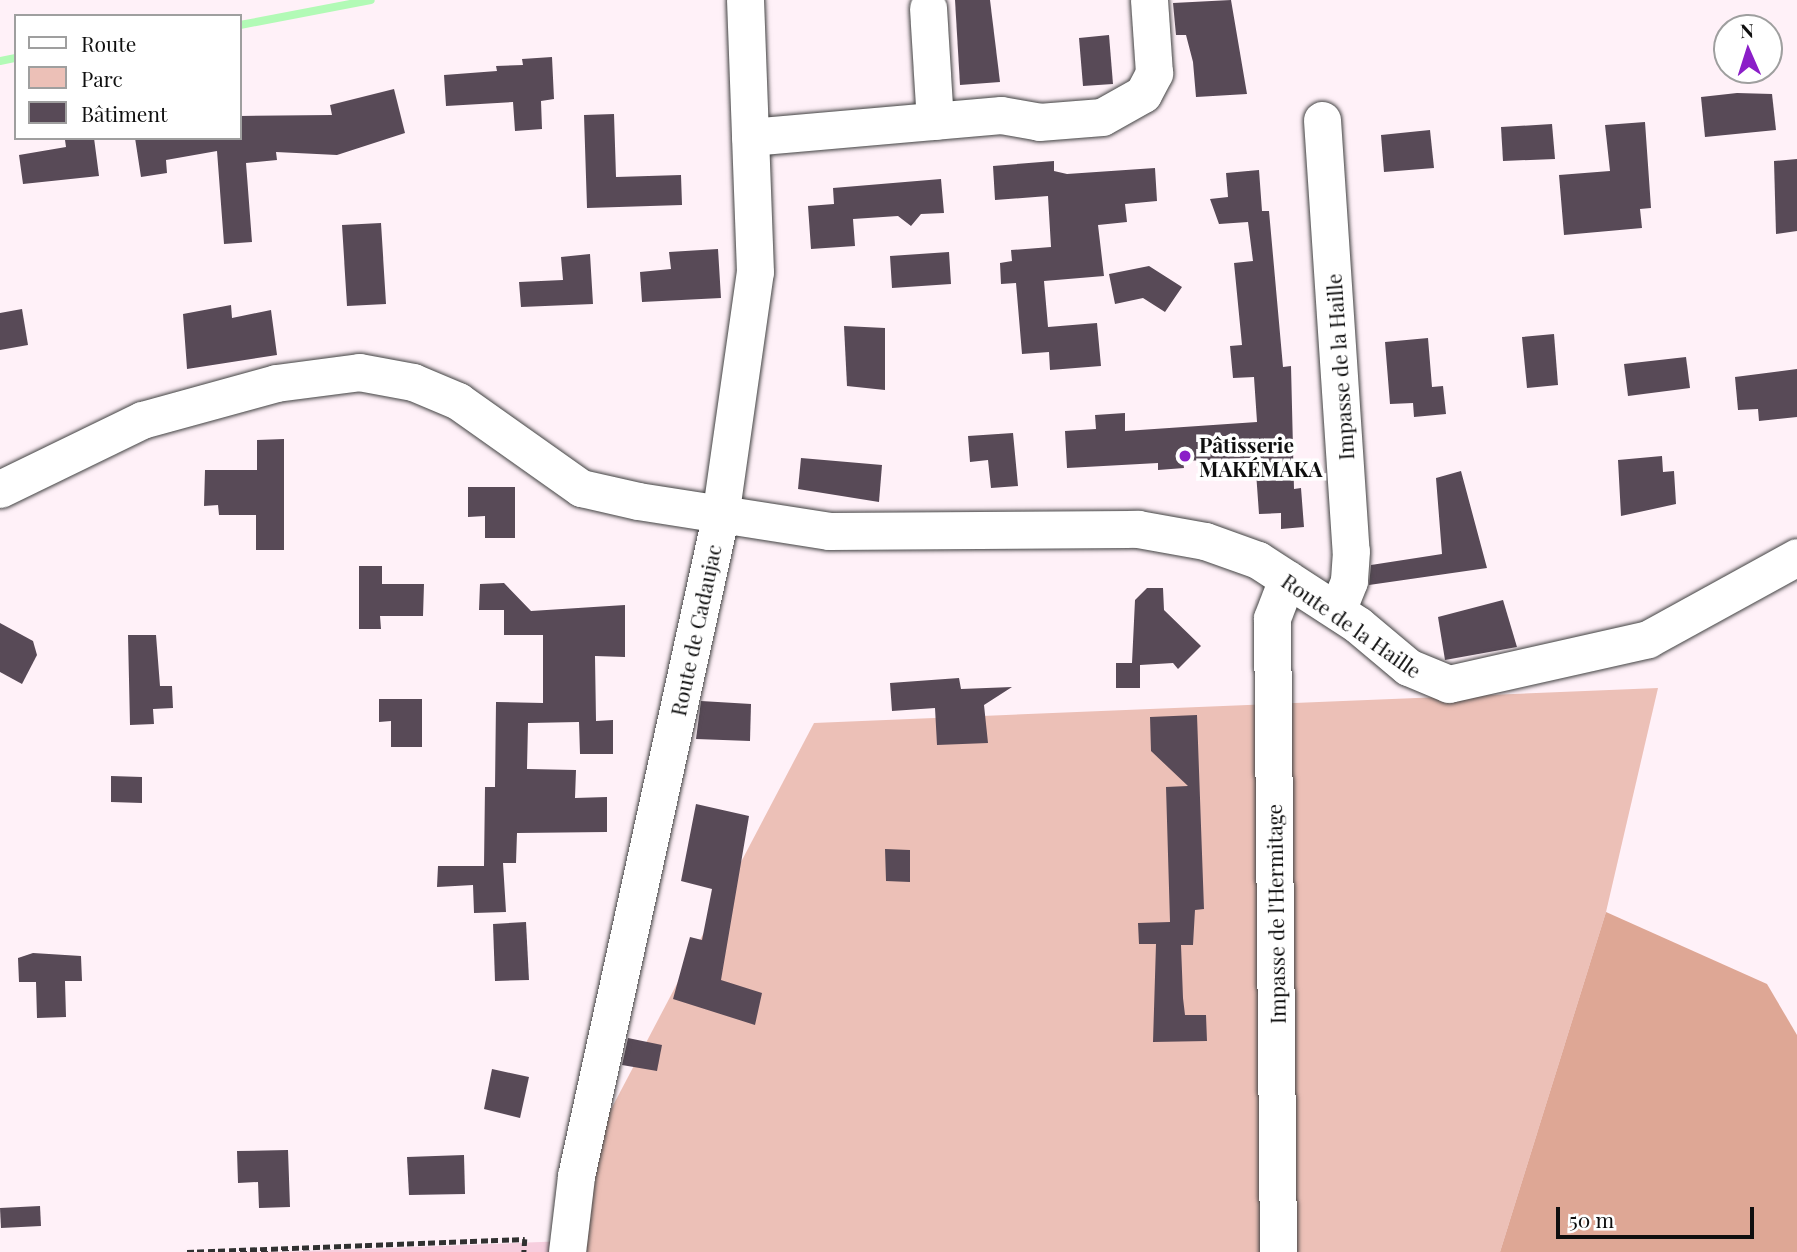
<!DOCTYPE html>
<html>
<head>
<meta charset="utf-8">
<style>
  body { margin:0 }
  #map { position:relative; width:1797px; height:1252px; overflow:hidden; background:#fff1f8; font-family:"Playfair Display",serif }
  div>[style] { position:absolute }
  .farmland>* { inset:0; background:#f7cede }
  .green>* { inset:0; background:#ecc0b7 }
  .forest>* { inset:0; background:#dea795 }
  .stream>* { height:8px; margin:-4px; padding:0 4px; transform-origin:4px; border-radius:4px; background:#b2fab6 }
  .building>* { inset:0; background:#584a57 }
  .path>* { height:4.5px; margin-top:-2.25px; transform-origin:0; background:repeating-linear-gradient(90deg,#313131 0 7px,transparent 0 10.5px) }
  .roads { filter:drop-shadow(0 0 2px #424242) drop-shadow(0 0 2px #424242) }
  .minor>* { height:37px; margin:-18.5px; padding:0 18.5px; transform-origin:18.5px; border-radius:18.5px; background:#fff }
  .dots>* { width:19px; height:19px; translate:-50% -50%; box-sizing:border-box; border:4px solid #fff; border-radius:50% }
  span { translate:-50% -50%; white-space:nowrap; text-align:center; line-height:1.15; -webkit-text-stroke:7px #fff; paint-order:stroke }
  .street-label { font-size:21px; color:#0f0f0f }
  .poi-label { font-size:21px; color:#0f0f0f; font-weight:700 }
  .left { translate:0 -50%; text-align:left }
  .legend { position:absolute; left:14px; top:14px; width:228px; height:126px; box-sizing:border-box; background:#fff; border:2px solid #9f9f9f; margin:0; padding:9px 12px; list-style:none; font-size:21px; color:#0f0f0f }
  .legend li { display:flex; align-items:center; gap:14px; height:35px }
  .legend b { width:35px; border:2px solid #9f9f9f }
  .north { position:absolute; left:1713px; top:14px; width:70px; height:70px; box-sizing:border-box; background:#fff; border:2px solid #9f9f9f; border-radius:50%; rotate:357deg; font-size:19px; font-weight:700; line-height:28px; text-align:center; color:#0f0f0f }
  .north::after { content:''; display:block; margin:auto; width:24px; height:32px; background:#8b1ec8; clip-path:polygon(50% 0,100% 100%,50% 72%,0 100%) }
  .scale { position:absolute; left:1556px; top:1207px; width:198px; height:32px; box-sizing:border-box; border:4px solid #0f0f0f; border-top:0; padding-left:9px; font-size:21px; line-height:24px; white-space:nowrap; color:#0f0f0f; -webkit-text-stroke:5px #fff; paint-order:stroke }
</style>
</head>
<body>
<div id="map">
  <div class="farmland">
    <div style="clip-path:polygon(568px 1241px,567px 1252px,279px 1252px)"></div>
  </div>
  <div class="green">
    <div style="clip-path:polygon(1658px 688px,1606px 912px,1500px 1252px,567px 1252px,576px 1176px,814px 723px)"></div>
  </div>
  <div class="forest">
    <div style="clip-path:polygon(1606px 912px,1767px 984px,1797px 1035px,1797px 1252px,1500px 1252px)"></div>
  </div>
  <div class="stream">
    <div style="left:240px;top:25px;width:133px;rotate:-10.8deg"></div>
    <div style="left:0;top:61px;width:16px;rotate:-11deg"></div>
  </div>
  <div class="building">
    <div style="clip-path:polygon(955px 0,990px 0,1000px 82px,960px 85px)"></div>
    <div style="clip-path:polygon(1231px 0,1247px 94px,1196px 97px,1193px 62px,1186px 35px,1176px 35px,1173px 3px)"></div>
    <div style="clip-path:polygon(1109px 35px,1113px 84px,1083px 86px,1079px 38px)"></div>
    <div style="clip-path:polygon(552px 57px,554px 99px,541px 101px,542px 129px,515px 131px,513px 102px,446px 106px,444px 75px,497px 71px,496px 66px,523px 65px,522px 59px)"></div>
    <div style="clip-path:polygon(394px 89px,405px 133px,337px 155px,276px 152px,277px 160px,246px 163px,252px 242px,224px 244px,217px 151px,166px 160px,167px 173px,141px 177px,135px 138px,240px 138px,240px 116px,332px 115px,330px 105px)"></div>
    <div style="clip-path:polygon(1737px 93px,1772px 94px,1776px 130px,1705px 137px,1701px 97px)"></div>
    <div style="clip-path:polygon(614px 114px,616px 177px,681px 175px,682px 205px,587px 208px,584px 115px)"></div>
    <div style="clip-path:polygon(1645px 122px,1651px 208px,1640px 209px,1642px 228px,1564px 235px,1559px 175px,1610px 171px,1605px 125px)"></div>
    <div style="clip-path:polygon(1552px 124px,1555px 159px,1503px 161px,1501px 127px)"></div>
    <div style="clip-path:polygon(1430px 130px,1434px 168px,1384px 172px,1381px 135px)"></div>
    <div style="clip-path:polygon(77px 138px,94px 138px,99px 176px,23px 184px,19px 155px,66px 147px,65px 140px)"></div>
    <div style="clip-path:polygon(1797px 159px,1797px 231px,1776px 234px,1774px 161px)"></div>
    <div style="clip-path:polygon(1054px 161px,1054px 171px,1067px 174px,1155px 168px,1157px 201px,1125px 204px,1127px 222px,1098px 225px,1104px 276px,1044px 281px,1048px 327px,1097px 323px,1101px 366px,1050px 370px,1049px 352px,1022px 354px,1016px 283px,1001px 284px,1000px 263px,1012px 261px,1011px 250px,1051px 247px,1048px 196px,995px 200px,993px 166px)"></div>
    <div style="clip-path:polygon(1259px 170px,1262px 211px,1269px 211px,1283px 367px,1291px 366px,1294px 489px,1301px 488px,1304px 527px,1281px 529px,1281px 513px,1259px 514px,1255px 458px,1183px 461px,1184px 468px,1158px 470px,1158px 463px,1067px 468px,1065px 431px,1096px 429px,1095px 415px,1125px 413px,1125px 431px,1257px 422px,1254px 377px,1233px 378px,1230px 346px,1242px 345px,1234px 263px,1253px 261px,1248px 222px,1219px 224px,1210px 199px,1228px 197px,1226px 173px)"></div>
    <div style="clip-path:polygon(941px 179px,944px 213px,921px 214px,911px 226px,898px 216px,853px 219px,855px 246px,811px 249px,808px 206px,834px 204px,833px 188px)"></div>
    <div style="clip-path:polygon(381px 223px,386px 304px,347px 306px,342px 225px)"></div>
    <div style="clip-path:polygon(718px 249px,721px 298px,642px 302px,640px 272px,671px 269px,669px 252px)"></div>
    <div style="clip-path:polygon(949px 252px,951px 284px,892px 288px,890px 256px)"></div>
    <div style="clip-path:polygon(590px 254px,593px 304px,521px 307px,519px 282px,563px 280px,561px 257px)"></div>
    <div style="clip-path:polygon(1149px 266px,1182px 287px,1165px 312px,1143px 298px,1115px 304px,1109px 274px)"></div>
    <div style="clip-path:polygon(231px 305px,232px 318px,271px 310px,277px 355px,187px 369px,183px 314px)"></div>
    <div style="clip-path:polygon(22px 309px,28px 345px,0 350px,0 313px)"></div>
    <div style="clip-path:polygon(844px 326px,885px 328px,885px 390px,847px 386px)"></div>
    <div style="clip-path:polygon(1554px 334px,1558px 385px,1527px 388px,1522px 337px)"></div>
    <div style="clip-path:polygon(1428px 338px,1432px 387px,1443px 386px,1446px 414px,1414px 417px,1413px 403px,1390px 404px,1385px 342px)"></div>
    <div style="clip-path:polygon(1686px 357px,1690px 388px,1628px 396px,1624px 364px)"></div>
    <div style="clip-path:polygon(1797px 369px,1797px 417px,1759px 421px,1758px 409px,1738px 410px,1735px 377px)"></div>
    <div style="clip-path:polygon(1013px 433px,1018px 486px,991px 488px,988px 460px,970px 462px,968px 436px)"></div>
    <div style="clip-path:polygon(284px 439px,284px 550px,256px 550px,256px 515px,219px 515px,218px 505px,204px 506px,205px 470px,257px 470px,257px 440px)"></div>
    <div style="clip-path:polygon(1662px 456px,1663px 472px,1674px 471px,1676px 504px,1621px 516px,1618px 460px)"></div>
    <div style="clip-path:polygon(801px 458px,882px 465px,879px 502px,798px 489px)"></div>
    <div style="clip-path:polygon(1461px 471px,1487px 568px,1369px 585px,1371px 565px,1442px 554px,1436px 478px)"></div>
    <div style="clip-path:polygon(468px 487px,515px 487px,515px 538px,485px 538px,485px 516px,468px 517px)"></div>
    <div style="clip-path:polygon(359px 566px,382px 566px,382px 584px,424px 584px,423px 616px,380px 616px,381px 629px,359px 629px)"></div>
    <div style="clip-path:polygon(504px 583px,531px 611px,625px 605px,625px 657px,595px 656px,596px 721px,613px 720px,613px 754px,580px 754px,579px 722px,528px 723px,527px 769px,576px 770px,575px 798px,607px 797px,607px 832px,517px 833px,516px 863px,503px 863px,506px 912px,474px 913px,473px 885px,437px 887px,438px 866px,484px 866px,485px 787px,495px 787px,496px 702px,543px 703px,543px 635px,504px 635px,504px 610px,479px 610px,480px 584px)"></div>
    <div style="clip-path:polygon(1147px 588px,1163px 588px,1164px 610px,1201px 646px,1178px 669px,1173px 663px,1140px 665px,1140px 688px,1116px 688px,1116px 663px,1132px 663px,1135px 600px)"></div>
    <div style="clip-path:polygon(1503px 600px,1517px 647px,1445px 660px,1438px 617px)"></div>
    <div style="clip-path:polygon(0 623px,33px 641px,37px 655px,22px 684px,0 672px)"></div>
    <div style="clip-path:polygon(128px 635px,156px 635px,160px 686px,172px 686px,173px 708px,153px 709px,154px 724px,130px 725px)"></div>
    <div style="clip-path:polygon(959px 678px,961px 689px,1012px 687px,984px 705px,988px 743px,937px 745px,935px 708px,892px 711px,890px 683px)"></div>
    <div style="clip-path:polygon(379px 699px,422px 699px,422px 747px,391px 747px,391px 721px,379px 722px)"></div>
    <div style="clip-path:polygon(701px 701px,751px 704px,750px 741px,696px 739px)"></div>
    <div style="clip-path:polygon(1197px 715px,1204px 909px,1195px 910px,1193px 945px,1181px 945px,1183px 998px,1185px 1015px,1206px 1015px,1207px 1041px,1153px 1042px,1156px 944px,1139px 944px,1138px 923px,1170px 922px,1166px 787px,1188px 786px,1151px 751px,1150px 717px)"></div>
    <div style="clip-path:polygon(111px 776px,142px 777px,142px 803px,111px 802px)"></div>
    <div style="clip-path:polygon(696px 804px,749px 816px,721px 980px,762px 993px,755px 1025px,673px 999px,690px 937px,702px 940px,712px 889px,681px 881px)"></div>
    <div style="clip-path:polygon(885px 849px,910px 850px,910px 882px,886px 881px)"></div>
    <div style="clip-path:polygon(526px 922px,529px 980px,495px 981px,493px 924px)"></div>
    <div style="clip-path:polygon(33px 953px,81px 956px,82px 981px,65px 981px,66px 1017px,37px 1018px,36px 982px,19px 982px,18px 958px)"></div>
    <div style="clip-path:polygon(628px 1038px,662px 1045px,657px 1071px,622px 1065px)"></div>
    <div style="clip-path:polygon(492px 1069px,529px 1077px,520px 1118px,484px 1109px)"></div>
    <div style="clip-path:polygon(288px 1150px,290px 1207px,259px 1208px,258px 1182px,238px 1183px,237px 1151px)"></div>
    <div style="clip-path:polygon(464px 1155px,465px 1194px,409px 1195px,407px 1157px)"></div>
    <div style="clip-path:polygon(40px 1206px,41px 1226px,1px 1228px,0 1208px)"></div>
  </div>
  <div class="path">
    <div style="left:187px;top:1252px;width:338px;rotate:-2.2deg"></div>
    <div style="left:525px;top:1239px;width:13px;rotate:94deg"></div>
  </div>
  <div class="roads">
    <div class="minor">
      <div style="left:928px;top:8px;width:113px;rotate:86.5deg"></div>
      <div style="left:1322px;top:120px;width:432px;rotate:86.2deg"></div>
      <div style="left:1351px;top:551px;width:30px;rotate:94deg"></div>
      <div style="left:1349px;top:581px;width:32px;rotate:112deg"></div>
      <div style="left:750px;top:137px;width:252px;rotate:-5deg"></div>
      <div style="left:1001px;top:115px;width:39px;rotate:10deg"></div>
      <div style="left:1039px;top:122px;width:63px;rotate:-4.5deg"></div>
      <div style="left:1102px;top:117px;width:47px;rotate:-29.3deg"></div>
      <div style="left:1143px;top:94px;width:24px;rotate:-62deg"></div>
      <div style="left:1154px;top:73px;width:73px;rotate:-93.9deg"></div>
      <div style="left:0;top:489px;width:158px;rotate:-25.9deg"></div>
      <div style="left:142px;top:420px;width:139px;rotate:-15.4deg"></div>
      <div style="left:276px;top:383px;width:84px;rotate:-7.5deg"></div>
      <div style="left:359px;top:372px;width:55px;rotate:10.5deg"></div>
      <div style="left:413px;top:382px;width:49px;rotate:22.9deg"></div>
      <div style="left:458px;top:401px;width:151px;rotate:35.3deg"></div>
      <div style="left:581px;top:488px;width:58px;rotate:12.8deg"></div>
      <div style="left:638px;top:501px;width:193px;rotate:8.9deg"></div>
      <div style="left:829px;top:531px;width:309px;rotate:-0.4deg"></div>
      <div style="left:1138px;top:529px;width:68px;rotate:10.2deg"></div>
      <div style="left:1205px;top:541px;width:56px;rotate:19.7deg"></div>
      <div style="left:1258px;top:560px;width:119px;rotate:33deg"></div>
      <div style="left:1358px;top:625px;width:65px;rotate:40deg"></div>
      <div style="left:1408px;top:667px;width:44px;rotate:22.5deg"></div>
      <div style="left:1449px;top:684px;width:204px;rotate:-12.7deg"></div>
      <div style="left:1648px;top:639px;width:170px;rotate:-28.8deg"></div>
      <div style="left:567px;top:1252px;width:77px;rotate:-83.2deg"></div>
      <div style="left:576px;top:1176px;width:675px;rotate:-77.67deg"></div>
      <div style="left:720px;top:517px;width:247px;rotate:-81.9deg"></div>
      <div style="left:755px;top:272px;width:272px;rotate:-92.1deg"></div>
      <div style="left:1278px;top:1252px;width:634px;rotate:-90.54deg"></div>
      <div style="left:1272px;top:618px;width:42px;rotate:-69deg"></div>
    </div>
  </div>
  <div class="dots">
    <div style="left:1185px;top:456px;background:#8b1ec8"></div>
  </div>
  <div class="street-label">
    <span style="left:1339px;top:367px;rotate:-94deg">Impasse de la Haille</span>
    <span style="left:1352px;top:625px;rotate:35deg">Route de la Haille</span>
    <span style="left:695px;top:630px;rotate:-78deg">Route de Cadaujac</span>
    <span style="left:1275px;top:914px;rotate:-91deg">Impasse de l'Hermitage</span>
  </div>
  <div class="poi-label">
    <span class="left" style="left:1199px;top:456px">Pâtisserie<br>MAKÉMAKA</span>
  </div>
  <ul class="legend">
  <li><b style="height:9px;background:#fff"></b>Route</li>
  <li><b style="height:19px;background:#ecc0b7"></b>Parc</li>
  <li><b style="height:19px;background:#584a57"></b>Bâtiment</li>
  </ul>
  <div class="north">N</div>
  <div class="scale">50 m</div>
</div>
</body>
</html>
